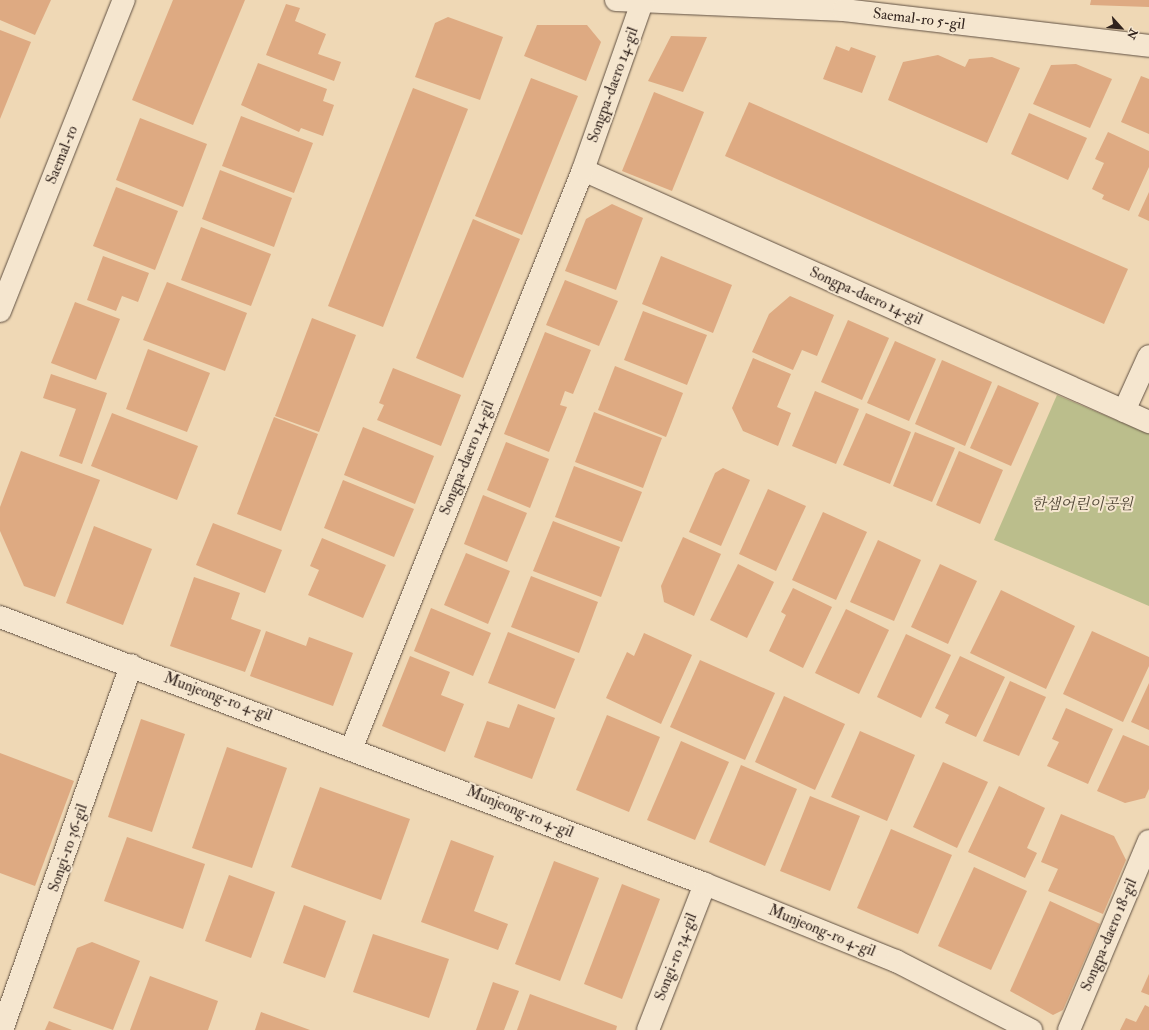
<!DOCTYPE html>
<html>
<head>
<meta charset="utf-8">
<style>
  body { margin:0 }
  #map { position:relative; width:1149px; height:1030px; overflow:hidden; background:#efd8b5; font-family:"IM FELL Double Pica","Noto Serif KR",serif }
  div>[style] { position:absolute }
  .green>* { inset:0; background:#bbbe8c }
  .building>* { inset:0; background:#deaa82 }
  .roads { filter:drop-shadow(0 0 1px #605042) drop-shadow(0 0 1px #605042) }
  .minor>* { height:22px; margin:-11px; padding:0 11px; transform-origin:11px; border-radius:11px; background:#f5e6cf }
  .tertiary>* { height:22px; margin:-11px; padding:0 11px; transform-origin:11px; border-radius:11px; background:#f5e6cf }
  span { translate:-50% -50%; white-space:nowrap; text-align:center; line-height:1.15; -webkit-text-stroke:4px #f5e6cf; paint-order:stroke }
  .street-label { font-size:15px; color:#30221c }
  .park-label { font-size:15px; color:#534938; font-style:italic }
  .north { position:absolute; left:1101px; top:8px; width:40px; height:40px; -webkit-text-stroke:3px #f5e6cf; paint-order:stroke; rotate:117deg; font-size:11px; font-weight:700; line-height:16px; text-align:center; color:#30221c }
  .north::after { content:''; display:block; margin:auto; width:14px; height:18px; background:#30221c; clip-path:polygon(50% 0,100% 100%,50% 72%,0 100%) }
</style>
</head>
<body>
<div id="map">
  <div class="green">
    <div style="clip-path:polygon(1057px 395px,1149px 434px,1149px 606px,994px 540px)"></div>
  </div>
  <div class="building">
    <div style="clip-path:polygon(0 0,51px 0,35px 35px,0 20px)"></div>
    <div style="clip-path:polygon(173px 0,245px 0,193px 125px,132px 100px)"></div>
    <div style="clip-path:polygon(1091px 0,1149px 0,1149px 7px,1090px 5px)"></div>
    <div style="clip-path:polygon(286px 4px,300px 8px,295px 21px,326px 34px,318px 54px,341px 62px,334px 81px,266px 55px)"></div>
    <div style="clip-path:polygon(448px 17px,503px 37px,480px 100px,415px 77px,435px 23px)"></div>
    <div style="clip-path:polygon(537px 25px,587px 25px,601px 42px,586px 81px,524px 56px)"></div>
    <div style="clip-path:polygon(0 30px,31px 42px,0 119px)"></div>
    <div style="clip-path:polygon(671px 36px,707px 37px,683px 92px,648px 81px)"></div>
    <div style="clip-path:polygon(836px 46px,849px 51px,851px 47px,876px 56px,862px 93px,823px 79px)"></div>
    <div style="clip-path:polygon(938px 55px,965px 67px,969px 59px,992px 57px,1020px 68px,987px 143px,888px 100px,903px 62px)"></div>
    <div style="clip-path:polygon(258px 63px,327px 89px,323px 101px,334px 105px,323px 136px,301px 128px,299px 132px,241px 105px)"></div>
    <div style="clip-path:polygon(1076px 64px,1112px 79px,1090px 128px,1033px 104px,1051px 65px)"></div>
    <div style="clip-path:polygon(1141px 76px,1149px 79px,1149px 134px,1121px 122px)"></div>
    <div style="clip-path:polygon(531px 78px,578px 96px,522px 235px,475px 216px)"></div>
    <div style="clip-path:polygon(413px 88px,468px 109px,383px 327px,328px 306px)"></div>
    <div style="clip-path:polygon(654px 92px,704px 112px,672px 191px,622px 171px)"></div>
    <div style="clip-path:polygon(749px 102px,1128px 269px,1104px 324px,725px 156px)"></div>
    <div style="clip-path:polygon(1029px 113px,1087px 138px,1068px 180px,1011px 154px)"></div>
    <div style="clip-path:polygon(241px 116px,313px 143px,294px 193px,222px 166px)"></div>
    <div style="clip-path:polygon(140px 118px,207px 144px,183px 207px,116px 180px)"></div>
    <div style="clip-path:polygon(1108px 132px,1149px 151px,1149px 167px,1129px 211px,1102px 199px,1104px 195px,1092px 189px,1104px 163px,1095px 159px)"></div>
    <div style="clip-path:polygon(220px 170px,292px 198px,274px 247px,202px 219px)"></div>
    <div style="clip-path:polygon(116px 187px,178px 211px,155px 270px,93px 246px)"></div>
    <div style="clip-path:polygon(1149px 192px,1149px 221px,1138px 216px)"></div>
    <div style="clip-path:polygon(612px 204px,643px 218px,616px 290px,565px 271px,586px 219px)"></div>
    <div style="clip-path:polygon(473px 219px,520px 239px,463px 378px,416px 358px)"></div>
    <div style="clip-path:polygon(201px 227px,271px 254px,251px 306px,181px 280px)"></div>
    <div style="clip-path:polygon(103px 256px,149px 273px,138px 302px,122px 296px,116px 311px,87px 300px)"></div>
    <div style="clip-path:polygon(661px 256px,732px 285px,713px 333px,642px 304px)"></div>
    <div style="clip-path:polygon(565px 280px,618px 301px,599px 346px,546px 325px)"></div>
    <div style="clip-path:polygon(167px 282px,247px 313px,225px 371px,143px 340px)"></div>
    <div style="clip-path:polygon(790px 296px,834px 315px,817px 356px,802px 350px,793px 370px,752px 352px,769px 314px)"></div>
    <div style="clip-path:polygon(75px 302px,120px 319px,96px 380px,51px 363px)"></div>
    <div style="clip-path:polygon(643px 311px,707px 335px,687px 385px,624px 360px)"></div>
    <div style="clip-path:polygon(312px 318px,356px 335px,319px 432px,275px 416px)"></div>
    <div style="clip-path:polygon(848px 320px,889px 338px,862px 400px,821px 382px)"></div>
    <div style="clip-path:polygon(545px 332px,591px 350px,573px 394px,565px 391px,560px 405px,567px 407px,549px 452px,504px 434px)"></div>
    <div style="clip-path:polygon(895px 341px,936px 359px,909px 421px,867px 403px)"></div>
    <div style="clip-path:polygon(148px 349px,210px 373px,187px 432px,126px 409px)"></div>
    <div style="clip-path:polygon(753px 358px,791px 374px,777px 407px,791px 413px,778px 446px,743px 431px,732px 408px)"></div>
    <div style="clip-path:polygon(942px 360px,992px 382px,965px 446px,915px 424px)"></div>
    <div style="clip-path:polygon(615px 366px,683px 393px,666px 437px,598px 410px)"></div>
    <div style="clip-path:polygon(393px 368px,461px 395px,441px 446px,377px 420px,384px 405px,379px 403px)"></div>
    <div style="clip-path:polygon(51px 374px,107px 393px,82px 464px,59px 456px,76px 409px,43px 398px)"></div>
    <div style="clip-path:polygon(998px 385px,1039px 403px,1011px 466px,970px 448px)"></div>
    <div style="clip-path:polygon(815px 391px,859px 409px,836px 464px,792px 446px)"></div>
    <div style="clip-path:polygon(594px 412px,662px 438px,643px 488px,575px 462px)"></div>
    <div style="clip-path:polygon(112px 413px,198px 446px,177px 500px,91px 466px)"></div>
    <div style="clip-path:polygon(866px 413px,911px 432px,890px 484px,843px 465px)"></div>
    <div style="clip-path:polygon(274px 417px,318px 434px,281px 531px,237px 514px)"></div>
    <div style="clip-path:polygon(363px 427px,434px 456px,415px 504px,344px 475px)"></div>
    <div style="clip-path:polygon(915px 432px,955px 448px,932px 502px,893px 486px)"></div>
    <div style="clip-path:polygon(506px 442px,549px 459px,530px 508px,487px 490px)"></div>
    <div style="clip-path:polygon(21px 451px,100px 480px,55px 597px,24px 586px,0 531px,0 507px)"></div>
    <div style="clip-path:polygon(959px 451px,1003px 470px,980px 524px,936px 505px)"></div>
    <div style="clip-path:polygon(574px 466px,642px 492px,622px 542px,555px 517px)"></div>
    <div style="clip-path:polygon(723px 468px,750px 480px,721px 546px,689px 532px,715px 473px)"></div>
    <div style="clip-path:polygon(343px 480px,414px 509px,394px 557px,324px 528px)"></div>
    <div style="clip-path:polygon(768px 489px,806px 506px,776px 571px,739px 554px)"></div>
    <div style="clip-path:polygon(483px 495px,527px 513px,507px 562px,464px 544px)"></div>
    <div style="clip-path:polygon(823px 512px,867px 532px,836px 600px,792px 580px)"></div>
    <div style="clip-path:polygon(553px 521px,620px 547px,601px 597px,533px 571px)"></div>
    <div style="clip-path:polygon(213px 523px,282px 550px,265px 593px,196px 565px)"></div>
    <div style="clip-path:polygon(94px 526px,152px 549px,123px 625px,66px 603px)"></div>
    <div style="clip-path:polygon(683px 537px,721px 554px,694px 616px,664px 602px,661px 586px)"></div>
    <div style="clip-path:polygon(322px 538px,386px 565px,363px 618px,308px 595px,319px 570px,310px 566px)"></div>
    <div style="clip-path:polygon(878px 540px,921px 560px,894px 621px,850px 602px)"></div>
    <div style="clip-path:polygon(466px 553px,510px 571px,488px 624px,444px 605px)"></div>
    <div style="clip-path:polygon(738px 564px,774px 582px,747px 638px,710px 620px)"></div>
    <div style="clip-path:polygon(940px 564px,977px 581px,948px 644px,911px 627px)"></div>
    <div style="clip-path:polygon(531px 576px,598px 602px,579px 653px,511px 627px)"></div>
    <div style="clip-path:polygon(194px 577px,240px 593px,231px 619px,261px 630px,245px 672px,170px 646px)"></div>
    <div style="clip-path:polygon(793px 588px,832px 607px,803px 668px,769px 651px,786px 615px,781px 612px)"></div>
    <div style="clip-path:polygon(1001px 590px,1075px 626px,1046px 689px,970px 653px)"></div>
    <div style="clip-path:polygon(431px 608px,491px 633px,473px 676px,414px 651px)"></div>
    <div style="clip-path:polygon(846px 609px,889px 630px,859px 694px,815px 673px)"></div>
    <div style="clip-path:polygon(266px 631px,306px 646px,309px 637px,353px 653px,333px 706px,250px 676px)"></div>
    <div style="clip-path:polygon(1092px 631px,1149px 657px,1149px 666px,1123px 722px,1063px 694px)"></div>
    <div style="clip-path:polygon(508px 632px,575px 659px,555px 709px,488px 683px)"></div>
    <div style="clip-path:polygon(644px 633px,692px 655px,661px 724px,606px 698px,627px 652px,634px 656px)"></div>
    <div style="clip-path:polygon(906px 634px,951px 655px,921px 718px,877px 697px)"></div>
    <div style="clip-path:polygon(410px 656px,450px 672px,441px 695px,464px 704px,445px 752px,382px 726px)"></div>
    <div style="clip-path:polygon(960px 656px,1005px 677px,976px 737px,945px 723px,949px 715px,935px 708px)"></div>
    <div style="clip-path:polygon(700px 660px,775px 693px,745px 760px,670px 727px)"></div>
    <div style="clip-path:polygon(1010px 681px,1046px 697px,1019px 756px,983px 741px)"></div>
    <div style="clip-path:polygon(1149px 683px,1149px 730px,1131px 722px)"></div>
    <div style="clip-path:polygon(784px 696px,845px 724px,815px 790px,755px 762px)"></div>
    <div style="clip-path:polygon(518px 704px,555px 718px,532px 779px,474px 757px,487px 721px,509px 728px)"></div>
    <div style="clip-path:polygon(1066px 708px,1113px 729px,1088px 784px,1047px 766px,1059px 742px,1052px 739px)"></div>
    <div style="clip-path:polygon(607px 715px,660px 737px,629px 812px,576px 790px)"></div>
    <div style="clip-path:polygon(141px 719px,185px 734px,152px 832px,108px 817px)"></div>
    <div style="clip-path:polygon(860px 731px,915px 755px,887px 821px,831px 797px)"></div>
    <div style="clip-path:polygon(1123px 735px,1149px 746px,1149px 789px,1145px 798px,1125px 803px,1097px 791px)"></div>
    <div style="clip-path:polygon(681px 741px,729px 762px,695px 840px,647px 820px)"></div>
    <div style="clip-path:polygon(227px 747px,287px 768px,252px 868px,192px 848px)"></div>
    <div style="clip-path:polygon(0 753px,74px 781px,35px 886px,0 873px)"></div>
    <div style="clip-path:polygon(943px 762px,988px 782px,957px 848px,913px 827px)"></div>
    <div style="clip-path:polygon(741px 765px,797px 789px,765px 866px,709px 842px)"></div>
    <div style="clip-path:polygon(999px 786px,1045px 808px,1027px 848px,1037px 853px,1025px 878px,968px 852px)"></div>
    <div style="clip-path:polygon(320px 787px,410px 819px,381px 900px,291px 867px)"></div>
    <div style="clip-path:polygon(810px 796px,860px 816px,830px 891px,780px 871px)"></div>
    <div style="clip-path:polygon(1061px 814px,1114px 836px,1126px 860px,1103px 914px,1048px 891px,1058px 869px,1041px 862px)"></div>
    <div style="clip-path:polygon(891px 829px,952px 855px,918px 934px,857px 908px)"></div>
    <div style="clip-path:polygon(127px 837px,205px 864px,183px 929px,104px 901px)"></div>
    <div style="clip-path:polygon(451px 840px,494px 856px,474px 911px,508px 924px,498px 950px,421px 922px)"></div>
    <div style="clip-path:polygon(554px 861px,599px 878px,560px 981px,515px 964px)"></div>
    <div style="clip-path:polygon(974px 867px,1027px 891px,991px 970px,938px 946px)"></div>
    <div style="clip-path:polygon(229px 875px,275px 892px,251px 958px,205px 941px)"></div>
    <div style="clip-path:polygon(622px 884px,660px 899px,622px 999px,584px 984px)"></div>
    <div style="clip-path:polygon(1050px 901px,1100px 924px,1063px 1010px,1053px 1015px,1010px 991px)"></div>
    <div style="clip-path:polygon(304px 905px,346px 921px,325px 978px,283px 963px)"></div>
    <div style="clip-path:polygon(373px 934px,449px 959px,429px 1018px,353px 992px)"></div>
    <div style="clip-path:polygon(92px 942px,140px 961px,113px 1030px,53px 1008px,77px 948px)"></div>
    <div style="clip-path:polygon(1149px 974px,1149px 995px,1141px 992px)"></div>
    <div style="clip-path:polygon(150px 976px,218px 1001px,208px 1030px,130px 1030px)"></div>
    <div style="clip-path:polygon(493px 982px,519px 991px,504px 1030px,476px 1030px)"></div>
    <div style="clip-path:polygon(530px 994px,617px 1026px,616px 1030px,517px 1030px)"></div>
    <div style="clip-path:polygon(1145px 1005px,1149px 1007px,1149px 1030px,1120px 1030px,1126px 1018px,1136px 1022px)"></div>
    <div style="clip-path:polygon(261px 1012px,310px 1030px,255px 1030px)"></div>
    <div style="clip-path:polygon(49px 1021px,72px 1030px,45px 1030px)"></div>
  </div>
  <div class="roads">
    <div class="minor">
      <div style="left:616px;top:0;width:228px;rotate:2.5deg"></div>
      <div style="left:844px;top:10px;width:307px;rotate:6.7deg"></div>
      <div style="left:583px;top:170px;width:620px;rotate:24deg"></div>
      <div style="left:1124px;top:411px;width:60px;rotate:-65.6deg"></div>
      <div style="left:352px;top:747px;width:622px;rotate:-68.18deg"></div>
      <div style="left:583px;top:170px;width:180px;rotate:-70.6deg"></div>
      <div style="left:2px;top:1030px;width:387px;rotate:-70.5deg"></div>
      <div style="left:648px;top:1030px;width:157px;rotate:-68.7deg"></div>
      <div style="left:1069px;top:1030px;width:205px;rotate:-67.1deg"></div>
    </div>
    <div class="tertiary">
      <div style="left:0;top:311px;width:335px;rotate:-68.3deg"></div>
      <div style="left:0;top:617px;width:754px;rotate:20.74deg"></div>
      <div style="left:705px;top:884px;width:206px;rotate:22deg"></div>
      <div style="left:896px;top:961px;width:152px;rotate:27.1deg"></div>
    </div>
  </div>
  <div class="street-label">
    <span style="left:919px;top:19px;rotate:7deg">Saemal-ro 5-gil</span>
    <span style="left:613px;top:85px;rotate:-70deg">Songpa-daero 14-gil</span>
    <span style="left:62px;top:155px;rotate:-68deg">Saemal-ro</span>
    <span style="left:866px;top:296px;rotate:24deg">Songpa-daero 14-gil</span>
    <span style="left:467px;top:458px;rotate:-68deg">Songpa-daero 14-gil</span>
    <span style="left:218px;top:697px;rotate:20deg">Munjeong-ro 4-gil</span>
    <span style="left:520px;top:812px;rotate:22deg">Munjeong-ro 4-gil</span>
    <span style="left:68px;top:848px;rotate:-71deg">Songi-ro 36-gil</span>
    <span style="left:822px;top:931px;rotate:22deg">Munjeong-ro 4-gil</span>
    <span style="left:1109px;top:935px;rotate:-67deg">Songpa-daero 18-gil</span>
    <span style="left:676px;top:957px;rotate:-69deg">Songi-ro 34-gil</span>
  </div>
  <div class="park-label">
    <span style="left:1082px;top:505px">한샘어린이공원</span>
  </div>
  <div class="north">N</div>
</div>
</body>
</html>
